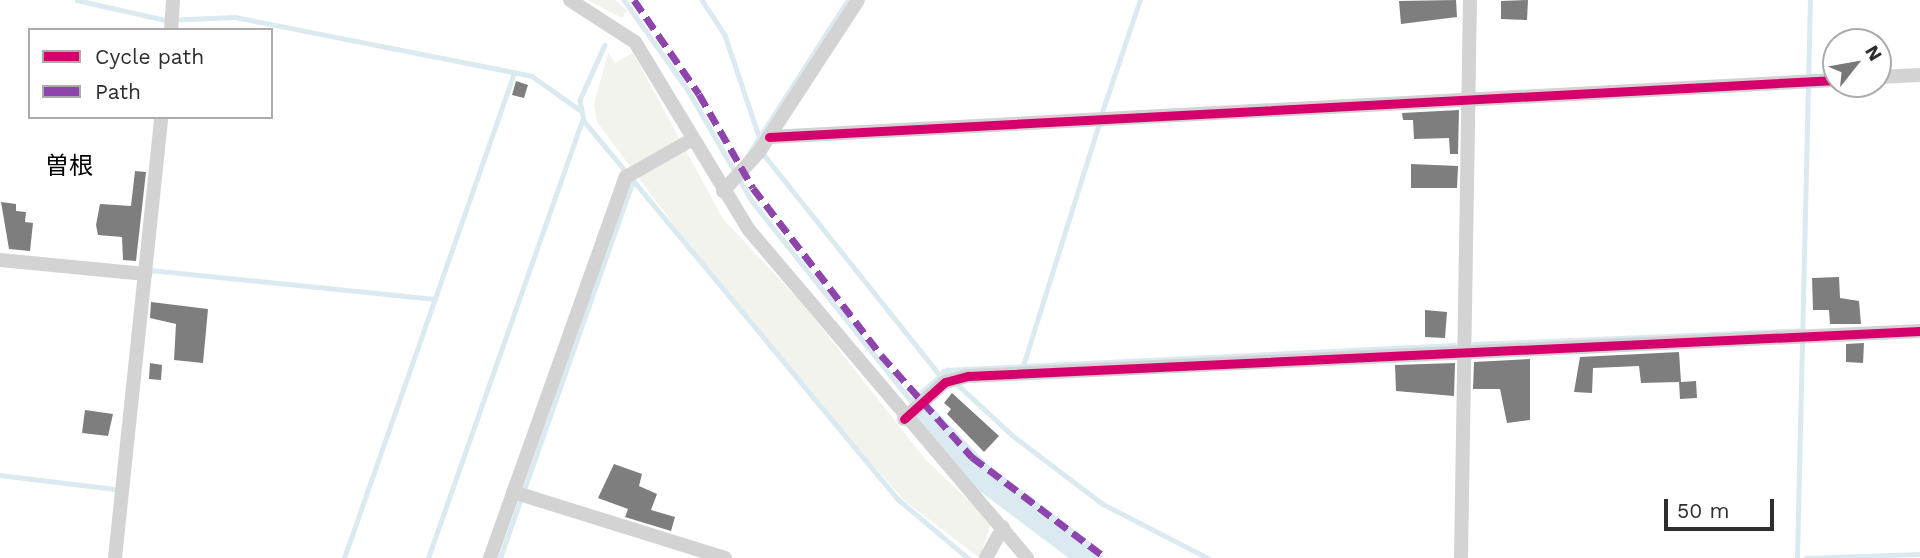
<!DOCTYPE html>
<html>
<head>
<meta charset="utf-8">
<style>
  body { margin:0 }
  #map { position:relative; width:1920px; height:558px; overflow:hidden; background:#fff; font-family:"Work Sans","Noto Sans JP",sans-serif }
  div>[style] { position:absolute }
  .green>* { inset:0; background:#f1f3ec }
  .stream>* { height:4.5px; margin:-2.25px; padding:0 2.25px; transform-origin:2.25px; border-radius:2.25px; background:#daeaf0 }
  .river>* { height:26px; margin:-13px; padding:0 13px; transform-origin:13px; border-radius:13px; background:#daeaf0 }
  .building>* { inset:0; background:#7e7e7e }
  .minor>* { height:14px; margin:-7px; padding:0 7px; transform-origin:7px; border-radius:7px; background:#d3d3d3 }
  .quiet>* { height:7px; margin-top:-3.5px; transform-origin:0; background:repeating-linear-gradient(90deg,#8e44ad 0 14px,transparent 0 21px) }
  .cycleway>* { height:9px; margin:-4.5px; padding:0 4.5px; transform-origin:4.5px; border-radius:4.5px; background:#d6006c }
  span { translate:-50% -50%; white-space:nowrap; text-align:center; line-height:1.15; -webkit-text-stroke:7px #fff; paint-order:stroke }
  .quarter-label { font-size:24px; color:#000 }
  .legend { position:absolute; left:28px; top:28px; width:245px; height:91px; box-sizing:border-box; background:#fff; border:2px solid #ababab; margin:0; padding:9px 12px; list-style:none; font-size:21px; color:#2e2e2e }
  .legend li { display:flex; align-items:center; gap:14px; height:35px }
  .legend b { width:35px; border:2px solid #ababab }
  .north { position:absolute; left:1822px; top:28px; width:70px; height:70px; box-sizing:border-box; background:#fff; border:2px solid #ababab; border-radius:50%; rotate:59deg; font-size:19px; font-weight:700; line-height:28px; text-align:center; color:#2e2e2e }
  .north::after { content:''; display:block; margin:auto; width:24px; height:32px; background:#777; clip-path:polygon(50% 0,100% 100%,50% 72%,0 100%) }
  .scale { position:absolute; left:1664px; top:499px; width:110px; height:32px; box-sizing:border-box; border:4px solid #2e2e2e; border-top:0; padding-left:9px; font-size:21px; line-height:24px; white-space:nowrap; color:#2e2e2e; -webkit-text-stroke:5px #fff; paint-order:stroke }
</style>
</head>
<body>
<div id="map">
  <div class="green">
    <div style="clip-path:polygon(588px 0,616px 0,627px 11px,622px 18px)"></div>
    <div style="clip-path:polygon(608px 53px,615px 63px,633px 53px,723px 219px,802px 303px,925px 459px,991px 522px,980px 558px,906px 502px,852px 442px,706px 268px,597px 122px,594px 104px)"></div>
  </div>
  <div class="stream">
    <div style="left:77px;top:0;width:90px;rotate:12.8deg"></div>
    <div style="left:165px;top:20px;width:70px;rotate:-2.5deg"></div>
    <div style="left:235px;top:17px;width:303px;rotate:11.2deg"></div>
    <div style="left:532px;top:76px;width:59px;rotate:35.3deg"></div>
    <div style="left:624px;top:0;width:110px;rotate:54.6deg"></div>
    <div style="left:688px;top:90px;width:128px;rotate:60deg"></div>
    <div style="left:752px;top:201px;width:257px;rotate:51.5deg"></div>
    <div style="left:702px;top:0;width:42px;rotate:56.7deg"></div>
    <div style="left:725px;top:35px;width:107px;rotate:71.4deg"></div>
    <div style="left:605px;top:45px;width:60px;rotate:114.4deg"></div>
    <div style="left:580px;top:100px;width:21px;rotate:79deg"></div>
    <div style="left:584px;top:121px;width:493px;rotate:50.3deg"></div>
    <div style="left:899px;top:500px;width:90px;rotate:40deg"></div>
    <div style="left:1101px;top:115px;width:121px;rotate:-71.3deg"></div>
    <div style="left:765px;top:156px;width:279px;rotate:51.4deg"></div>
    <div style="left:746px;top:158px;width:188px;rotate:-57.2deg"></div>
    <div style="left:150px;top:270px;width:286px;rotate:5.8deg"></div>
    <div style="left:1474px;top:344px;width:330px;rotate:-2.4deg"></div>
    <div style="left:1023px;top:366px;width:254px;rotate:-72.6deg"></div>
    <div style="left:943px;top:371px;width:94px;rotate:42.8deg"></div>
    <div style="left:1012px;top:435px;width:114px;rotate:37.2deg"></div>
    <div style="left:1103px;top:504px;width:118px;rotate:27.2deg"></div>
    <div style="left:911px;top:401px;width:48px;rotate:-40.7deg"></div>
    <div style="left:947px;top:370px;width:508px;rotate:-2.82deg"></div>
    <div style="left:0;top:475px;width:115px;rotate:7deg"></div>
    <div style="left:344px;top:558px;width:514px;rotate:-70.68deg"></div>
    <div style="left:428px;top:558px;width:464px;rotate:-70.6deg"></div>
    <div style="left:500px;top:558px;width:400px;rotate:-70.6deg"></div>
    <div style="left:1797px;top:558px;width:558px;rotate:-88.67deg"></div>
    <div style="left:1806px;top:558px;width:114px;rotate:-2deg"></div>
  </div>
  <div class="river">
    <div style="left:921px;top:414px;width:85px;rotate:46deg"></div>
    <div style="left:980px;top:475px;width:138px;rotate:37deg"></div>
  </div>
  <div class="building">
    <div style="clip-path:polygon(1456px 0,1457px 17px,1401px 24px,1399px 1px)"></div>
    <div style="clip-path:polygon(1528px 0,1527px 20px,1501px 19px,1501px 1px)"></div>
    <div style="clip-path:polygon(516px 81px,528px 85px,524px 98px,512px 95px)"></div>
    <div style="clip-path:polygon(1459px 110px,1458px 154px,1450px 154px,1449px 138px,1414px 139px,1413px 120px,1403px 120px,1402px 113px)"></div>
    <div style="clip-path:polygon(1411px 164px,1458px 166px,1457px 188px,1411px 188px)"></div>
    <div style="clip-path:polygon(135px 171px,146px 172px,136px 261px,123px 260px,122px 237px,98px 235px,96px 225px,100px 204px,131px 206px)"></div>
    <div style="clip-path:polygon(1px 202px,16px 204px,16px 211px,26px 212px,25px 222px,33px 223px,30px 251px,9px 249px)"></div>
    <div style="clip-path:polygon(1839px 277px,1840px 298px,1859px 301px,1861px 324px,1830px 324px,1829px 310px,1813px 310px,1812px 278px)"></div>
    <div style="clip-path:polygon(151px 302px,208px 309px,203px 363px,174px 360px,176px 324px,150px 318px)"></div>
    <div style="clip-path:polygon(1425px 310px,1447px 312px,1445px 338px,1425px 337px)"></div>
    <div style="clip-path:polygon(1864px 343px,1863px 363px,1846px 362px,1846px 344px)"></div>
    <div style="clip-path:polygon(1679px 352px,1681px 382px,1696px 381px,1697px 398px,1680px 399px,1679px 382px,1641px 383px,1639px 366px,1593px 368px,1592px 393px,1574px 392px,1580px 357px)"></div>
    <div style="clip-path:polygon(1530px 359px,1530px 420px,1507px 423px,1500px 389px,1473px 389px,1474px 362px)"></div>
    <div style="clip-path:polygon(150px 363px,162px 365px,161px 380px,149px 379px)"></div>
    <div style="clip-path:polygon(1455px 363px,1454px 396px,1396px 391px,1395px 365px)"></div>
    <div style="clip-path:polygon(952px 393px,999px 436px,984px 452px,947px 414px,951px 409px,944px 403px)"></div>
    <div style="clip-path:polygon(85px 410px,113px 414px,108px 436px,82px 433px)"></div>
    <div style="clip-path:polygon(614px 464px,642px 474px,639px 486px,657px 494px,651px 510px,675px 517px,671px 531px,625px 517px,628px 509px,598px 498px)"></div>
  </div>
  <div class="minor">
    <div style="left:570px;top:0;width:77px;rotate:32.9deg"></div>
    <div style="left:635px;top:42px;width:220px;rotate:58.8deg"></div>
    <div style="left:749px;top:230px;width:430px;rotate:49.7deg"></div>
    <div style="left:171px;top:30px;width:30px;rotate:-86deg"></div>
    <div style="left:1878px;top:77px;width:42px;rotate:-2.7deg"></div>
    <div style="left:769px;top:137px;width:1069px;rotate:-3.06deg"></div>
    <div style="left:723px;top:191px;width:53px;rotate:-47.3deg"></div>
    <div style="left:759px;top:152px;width:181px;rotate:-56.9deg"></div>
    <div style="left:0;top:260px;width:146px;rotate:5.5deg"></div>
    <div style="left:904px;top:419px;width:55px;rotate:-42.1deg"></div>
    <div style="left:945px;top:382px;width:24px;rotate:-15deg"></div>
    <div style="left:968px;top:376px;width:953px;rotate:-2.71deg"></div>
    <div style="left:513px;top:492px;width:222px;rotate:17.3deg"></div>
    <div style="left:115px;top:558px;width:443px;rotate:-84deg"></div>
    <div style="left:490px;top:558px;width:405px;rotate:-70.4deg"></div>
    <div style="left:626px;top:177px;width:77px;rotate:-29.6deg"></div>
    <div style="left:986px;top:558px;width:35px;rotate:-61deg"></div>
    <div style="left:1461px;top:558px;width:558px;rotate:-89.08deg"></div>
  </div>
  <div class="quiet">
    <div style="left:634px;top:0;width:114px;rotate:55.3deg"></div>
    <div style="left:699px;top:94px;width:108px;rotate:60.1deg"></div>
    <div style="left:753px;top:188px;width:210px;rotate:52.5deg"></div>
    <div style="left:881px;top:355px;width:137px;rotate:48.3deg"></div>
    <div style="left:972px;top:457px;width:168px;rotate:37deg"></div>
  </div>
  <div class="cycleway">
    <div style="left:769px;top:137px;width:1069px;rotate:-3.06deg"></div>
    <div style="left:904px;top:419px;width:55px;rotate:-42.1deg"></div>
    <div style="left:945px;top:382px;width:24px;rotate:-15deg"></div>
    <div style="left:968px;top:376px;width:953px;rotate:-2.71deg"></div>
  </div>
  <div class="quarter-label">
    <span style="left:69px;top:167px">曽根</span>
  </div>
  <ul class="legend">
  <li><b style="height:9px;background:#d6006c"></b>Cycle path</li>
  <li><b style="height:9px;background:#8e44ad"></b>Path</li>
  </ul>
  <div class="north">N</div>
  <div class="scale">50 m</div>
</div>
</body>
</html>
